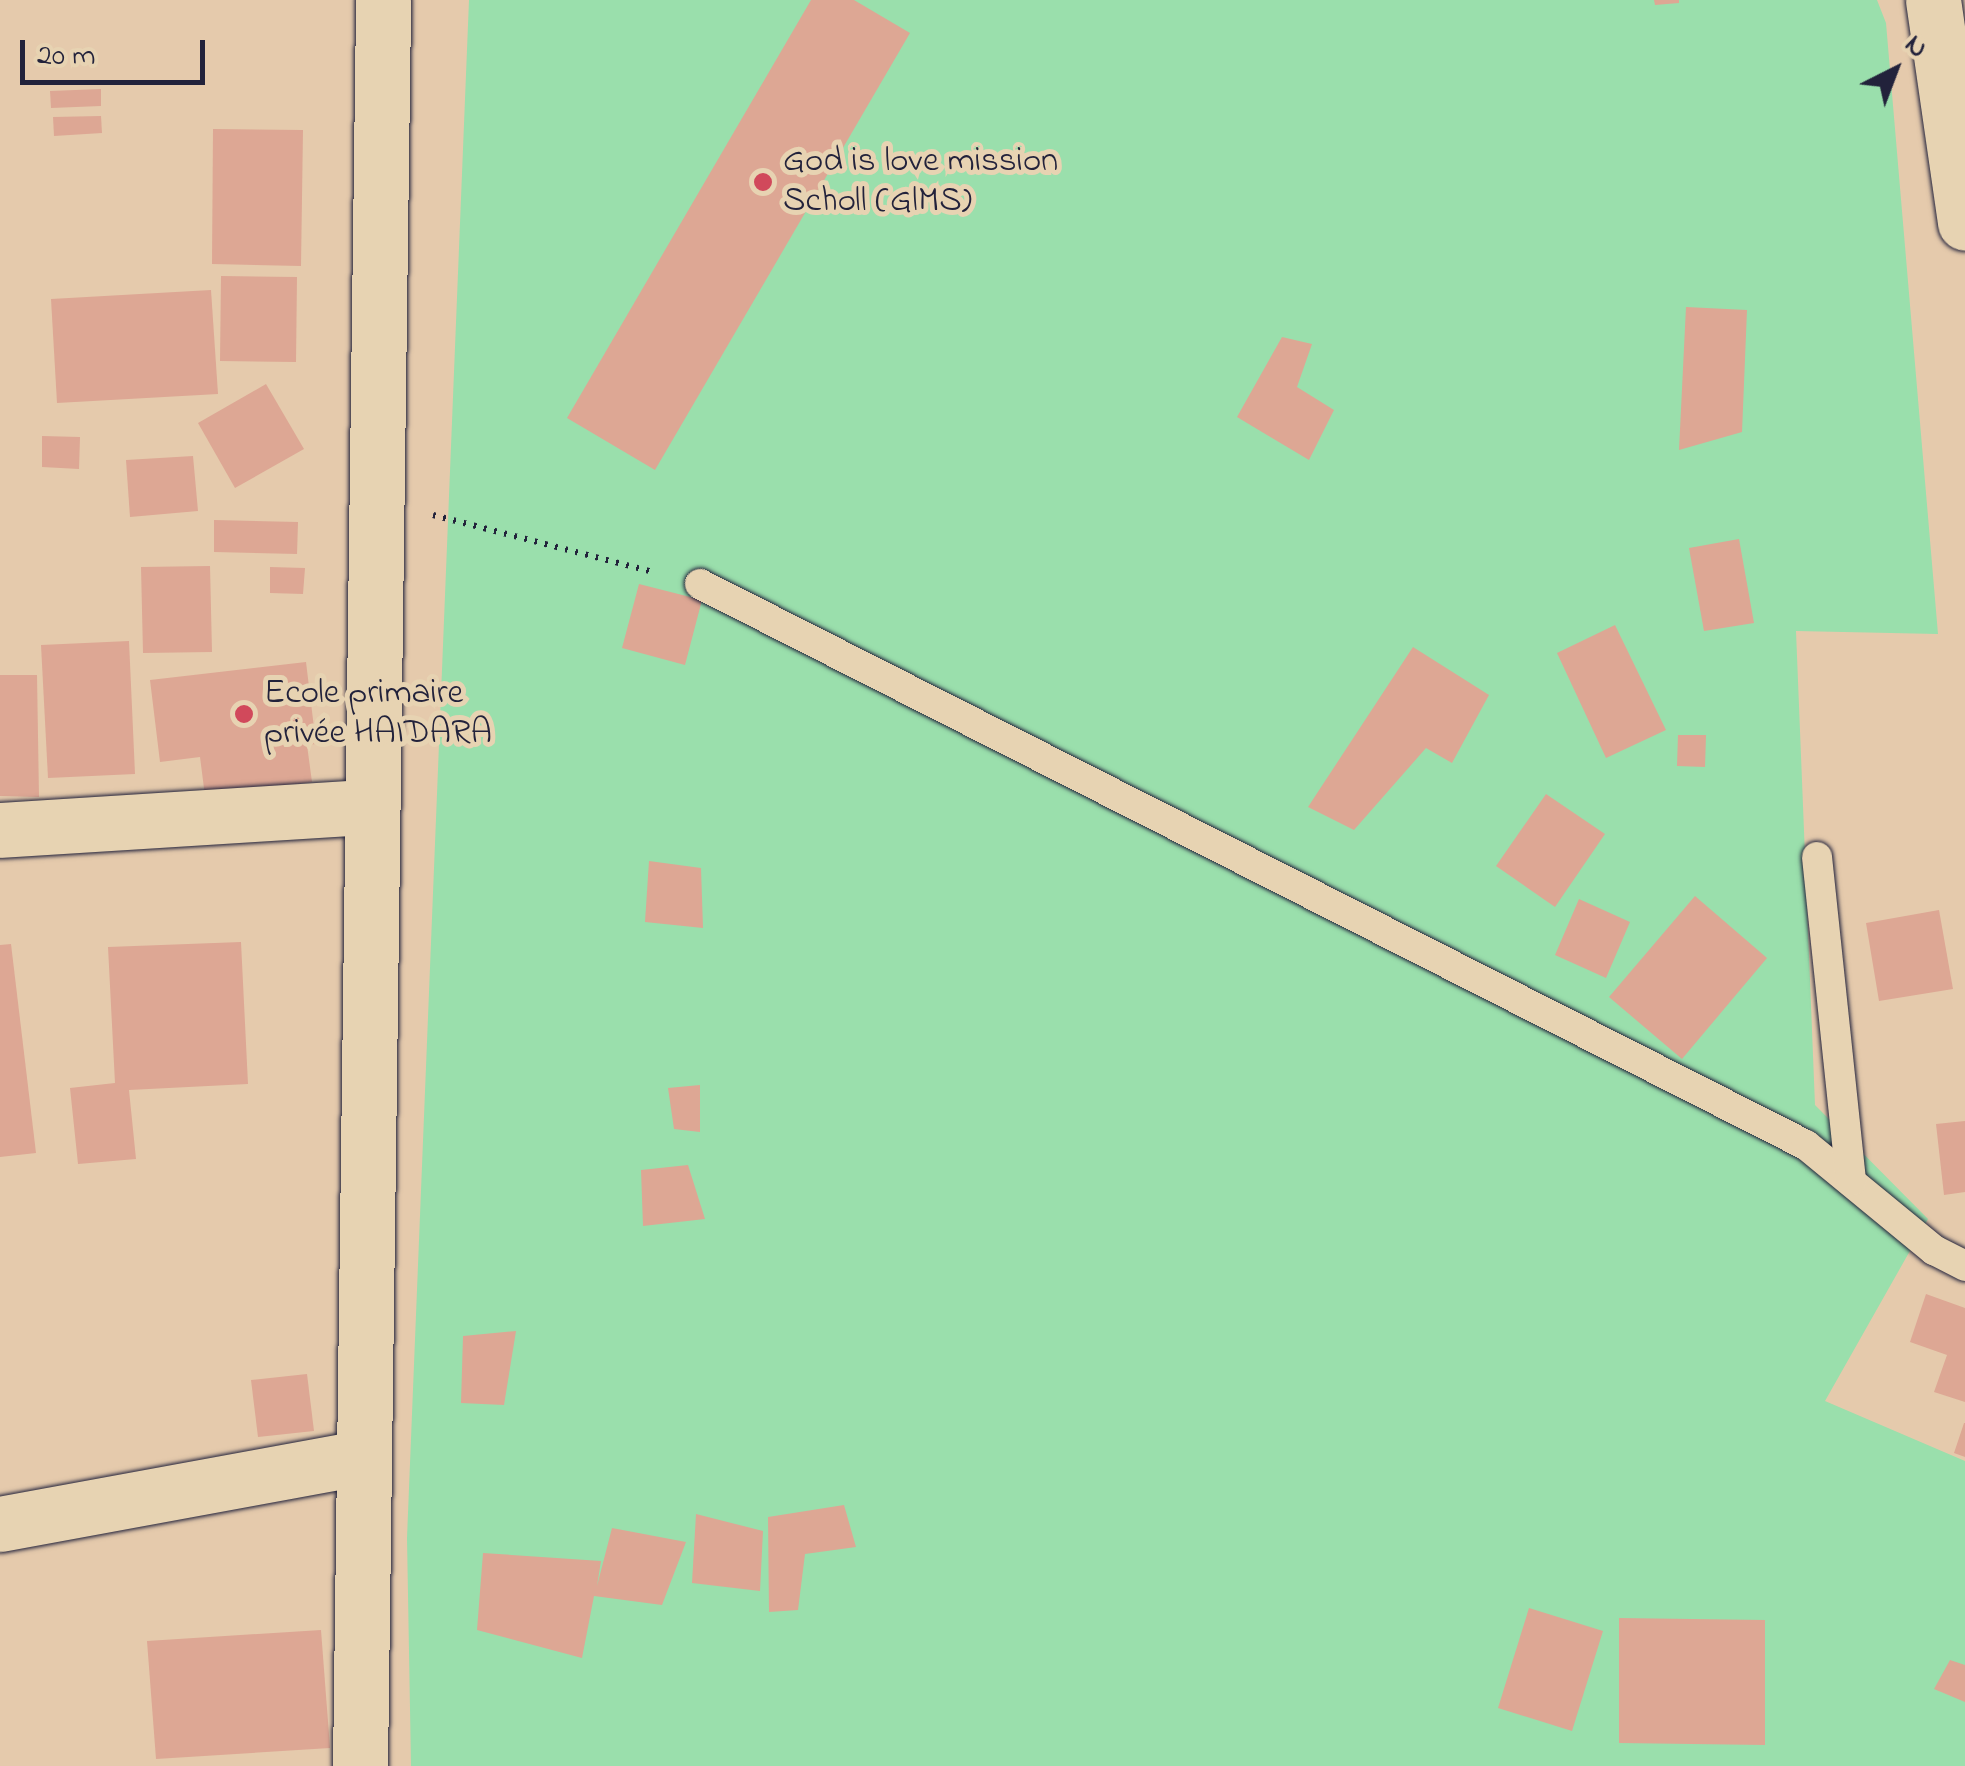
<!DOCTYPE html>
<html>
<head>
<meta charset="utf-8">
<style>
  body { margin:0 }
  #map { position:relative; width:1965px; height:1766px; overflow:hidden; background:#e5caac; font-family:"Indie Flower",sans-serif }
  div>[style] { position:absolute }
  .green>* { inset:0; background:#9adfac }
  .building>* { inset:0; background:#dda794 }
  .path>* { height:6px; margin-top:-3px; transform-origin:0; background:repeating-linear-gradient(90deg,#22223b 0 2.5px,transparent 0 10.5px) }
  .roads { filter:drop-shadow(0 0 2px #22223b) drop-shadow(0 0 2px #22223b) }
  .lane>* { height:30px; margin:-15px; padding:0 15px; transform-origin:15px; border-radius:15px; background:#e7d3b2 }
  .street>* { height:55px; margin:-27.5px; padding:0 27.5px; transform-origin:27.5px; border-radius:27.5px; background:#e7d3b2 }
  .dots>* { width:28px; height:28px; translate:-50% -50%; box-sizing:border-box; border:5px solid #e7d3b2; border-radius:50% }
  span { translate:-50% -50%; white-space:nowrap; text-align:center; line-height:1.15; -webkit-text-stroke:10px #e7d3b2; paint-order:stroke }
  .poi-label { font-size:35px; color:#22223b }
  .left { translate:0 -50%; text-align:left }
  .north { position:absolute; left:1845px; top:20px; width:100px; height:100px; -webkit-text-stroke:8px #e7d3b2; paint-order:stroke; rotate:42deg; font-size:28px; font-weight:700; line-height:40px; text-align:center; color:#22223b }
  .north::after { content:''; display:block; margin:auto; width:35px; height:45px; background:#22223b; clip-path:polygon(50% 0,100% 100%,50% 72%,0 100%) }
  .scale { position:absolute; left:20px; top:40px; width:185px; height:45px; box-sizing:border-box; border:5px solid #22223b; border-top:0; padding-left:12px; font-size:30px; line-height:35px; white-space:nowrap; color:#22223b; -webkit-text-stroke:8px #e7d3b2; paint-order:stroke }
</style>
</head>
<body>
<div id="map">
  <div class="green">
    <div style="clip-path:polygon(469px 0,1877px 0,1886px 23px,1938px 634px,1796px 631px,1815px 1105px,1928px 1219px,1825px 1401px,1965px 1461px,1965px 1766px,411px 1766px,407px 1538px)"></div>
  </div>
  <div class="building">
    <div style="clip-path:polygon(811px 0,854px 0,910px 33px,655px 470px,567px 418px)"></div>
    <div style="clip-path:polygon(1654px 0,1679px 0,1679px 3px,1655px 5px)"></div>
    <div style="clip-path:polygon(101px 89px,101px 106px,51px 108px,50px 91px)"></div>
    <div style="clip-path:polygon(101px 116px,102px 133px,54px 136px,53px 117px)"></div>
    <div style="clip-path:polygon(213px 129px,303px 130px,301px 266px,212px 264px)"></div>
    <div style="clip-path:polygon(221px 276px,297px 277px,296px 362px,220px 361px)"></div>
    <div style="clip-path:polygon(211px 290px,218px 394px,57px 403px,51px 299px)"></div>
    <div style="clip-path:polygon(1686px 307px,1747px 310px,1742px 432px,1679px 450px)"></div>
    <div style="clip-path:polygon(1282px 337px,1312px 344px,1297px 387px,1334px 410px,1309px 460px,1237px 417px)"></div>
    <div style="clip-path:polygon(266px 384px,304px 449px,235px 488px,198px 423px)"></div>
    <div style="clip-path:polygon(42px 436px,80px 437px,79px 469px,42px 467px)"></div>
    <div style="clip-path:polygon(193px 456px,198px 511px,130px 517px,126px 460px)"></div>
    <div style="clip-path:polygon(214px 520px,298px 522px,297px 554px,214px 552px)"></div>
    <div style="clip-path:polygon(1739px 539px,1754px 623px,1704px 631px,1689px 548px)"></div>
    <div style="clip-path:polygon(210px 566px,212px 652px,143px 653px,141px 567px)"></div>
    <div style="clip-path:polygon(270px 567px,305px 568px,303px 594px,270px 593px)"></div>
    <div style="clip-path:polygon(639px 584px,702px 600px,685px 665px,622px 648px)"></div>
    <div style="clip-path:polygon(1615px 625px,1666px 730px,1606px 758px,1557px 653px)"></div>
    <div style="clip-path:polygon(129px 641px,135px 774px,48px 778px,41px 645px)"></div>
    <div style="clip-path:polygon(1413px 647px,1489px 695px,1452px 763px,1426px 748px,1354px 830px,1308px 807px)"></div>
    <div style="clip-path:polygon(306px 662px,316px 744px,307px 745px,312px 782px,205px 796px,200px 757px,160px 762px,150px 680px)"></div>
    <div style="clip-path:polygon(0 675px,37px 675px,39px 797px,0 796px)"></div>
    <div style="clip-path:polygon(1678px 735px,1706px 735px,1705px 767px,1677px 766px)"></div>
    <div style="clip-path:polygon(1546px 794px,1605px 834px,1555px 907px,1496px 866px)"></div>
    <div style="clip-path:polygon(649px 861px,701px 868px,703px 928px,645px 922px)"></div>
    <div style="clip-path:polygon(1695px 896px,1767px 958px,1682px 1059px,1609px 997px)"></div>
    <div style="clip-path:polygon(1579px 899px,1630px 922px,1606px 978px,1555px 955px)"></div>
    <div style="clip-path:polygon(1939px 910px,1953px 989px,1879px 1001px,1866px 923px)"></div>
    <div style="clip-path:polygon(241px 942px,248px 1084px,129px 1090px,136px 1159px,78px 1164px,70px 1088px,115px 1083px,108px 947px)"></div>
    <div style="clip-path:polygon(11px 944px,36px 1153px,0 1157px,0 945px)"></div>
    <div style="clip-path:polygon(700px 1085px,700px 1132px,674px 1129px,668px 1088px)"></div>
    <div style="clip-path:polygon(1965px 1121px,1965px 1192px,1944px 1195px,1936px 1124px)"></div>
    <div style="clip-path:polygon(688px 1165px,705px 1219px,643px 1226px,641px 1170px)"></div>
    <div style="clip-path:polygon(1926px 1294px,1965px 1308px,1965px 1402px,1934px 1392px,1947px 1355px,1910px 1342px)"></div>
    <div style="clip-path:polygon(516px 1331px,504px 1405px,461px 1403px,463px 1336px)"></div>
    <div style="clip-path:polygon(307px 1374px,314px 1431px,258px 1437px,251px 1380px)"></div>
    <div style="clip-path:polygon(1964px 1423px,1965px 1423px,1965px 1457px,1954px 1453px)"></div>
    <div style="clip-path:polygon(844px 1505px,856px 1547px,805px 1554px,798px 1610px,769px 1612px,768px 1517px)"></div>
    <div style="clip-path:polygon(696px 1514px,763px 1531px,760px 1591px,692px 1583px)"></div>
    <div style="clip-path:polygon(612px 1528px,686px 1542px,662px 1605px,594px 1596px,582px 1658px,477px 1630px,483px 1553px,601px 1561px,597px 1586px)"></div>
    <div style="clip-path:polygon(1529px 1608px,1603px 1631px,1572px 1731px,1498px 1708px)"></div>
    <div style="clip-path:polygon(1619px 1618px,1765px 1620px,1765px 1745px,1619px 1743px)"></div>
    <div style="clip-path:polygon(321px 1630px,330px 1748px,156px 1759px,147px 1641px)"></div>
    <div style="clip-path:polygon(1950px 1660px,1965px 1665px,1965px 1702px,1934px 1689px)"></div>
  </div>
  <div class="path">
    <div style="left:433px;top:515px;width:228px;rotate:14.5deg"></div>
  </div>
  <div class="roads">
    <div class="lane">
      <div style="left:700px;top:584px;width:1240px;rotate:26.9deg"></div>
      <div style="left:1806px;top:1145px;width:166px;rotate:39.4deg"></div>
      <div style="left:1934px;top:1250px;width:35px;rotate:27deg"></div>
      <div style="left:1817px;top:857px;width:326px;rotate:84deg"></div>
    </div>
    <div class="street">
      <div style="left:1933px;top:0;width:225px;rotate:81.8deg"></div>
      <div style="left:0;top:830px;width:370px;rotate:-3.6deg"></div>
      <div style="left:0;top:1524px;width:367px;rotate:-10.4deg"></div>
      <div style="left:360px;top:1766px;width:1766px;rotate:-89.25deg"></div>
    </div>
  </div>
  <div class="dots">
    <div style="left:763px;top:182px;background:#d1495b"></div>
    <div style="left:244px;top:714px;background:#d1495b"></div>
  </div>
  <div class="poi-label">
    <span class="left" style="left:783px;top:182px">God is love mission<br>Scholl (GlMS)</span>
    <span class="left" style="left:264px;top:714px">Ecole primaire<br>privée HAIDARA</span>
  </div>
  <div class="north">N</div>
  <div class="scale">20 m</div>
</div>
</body>
</html>
